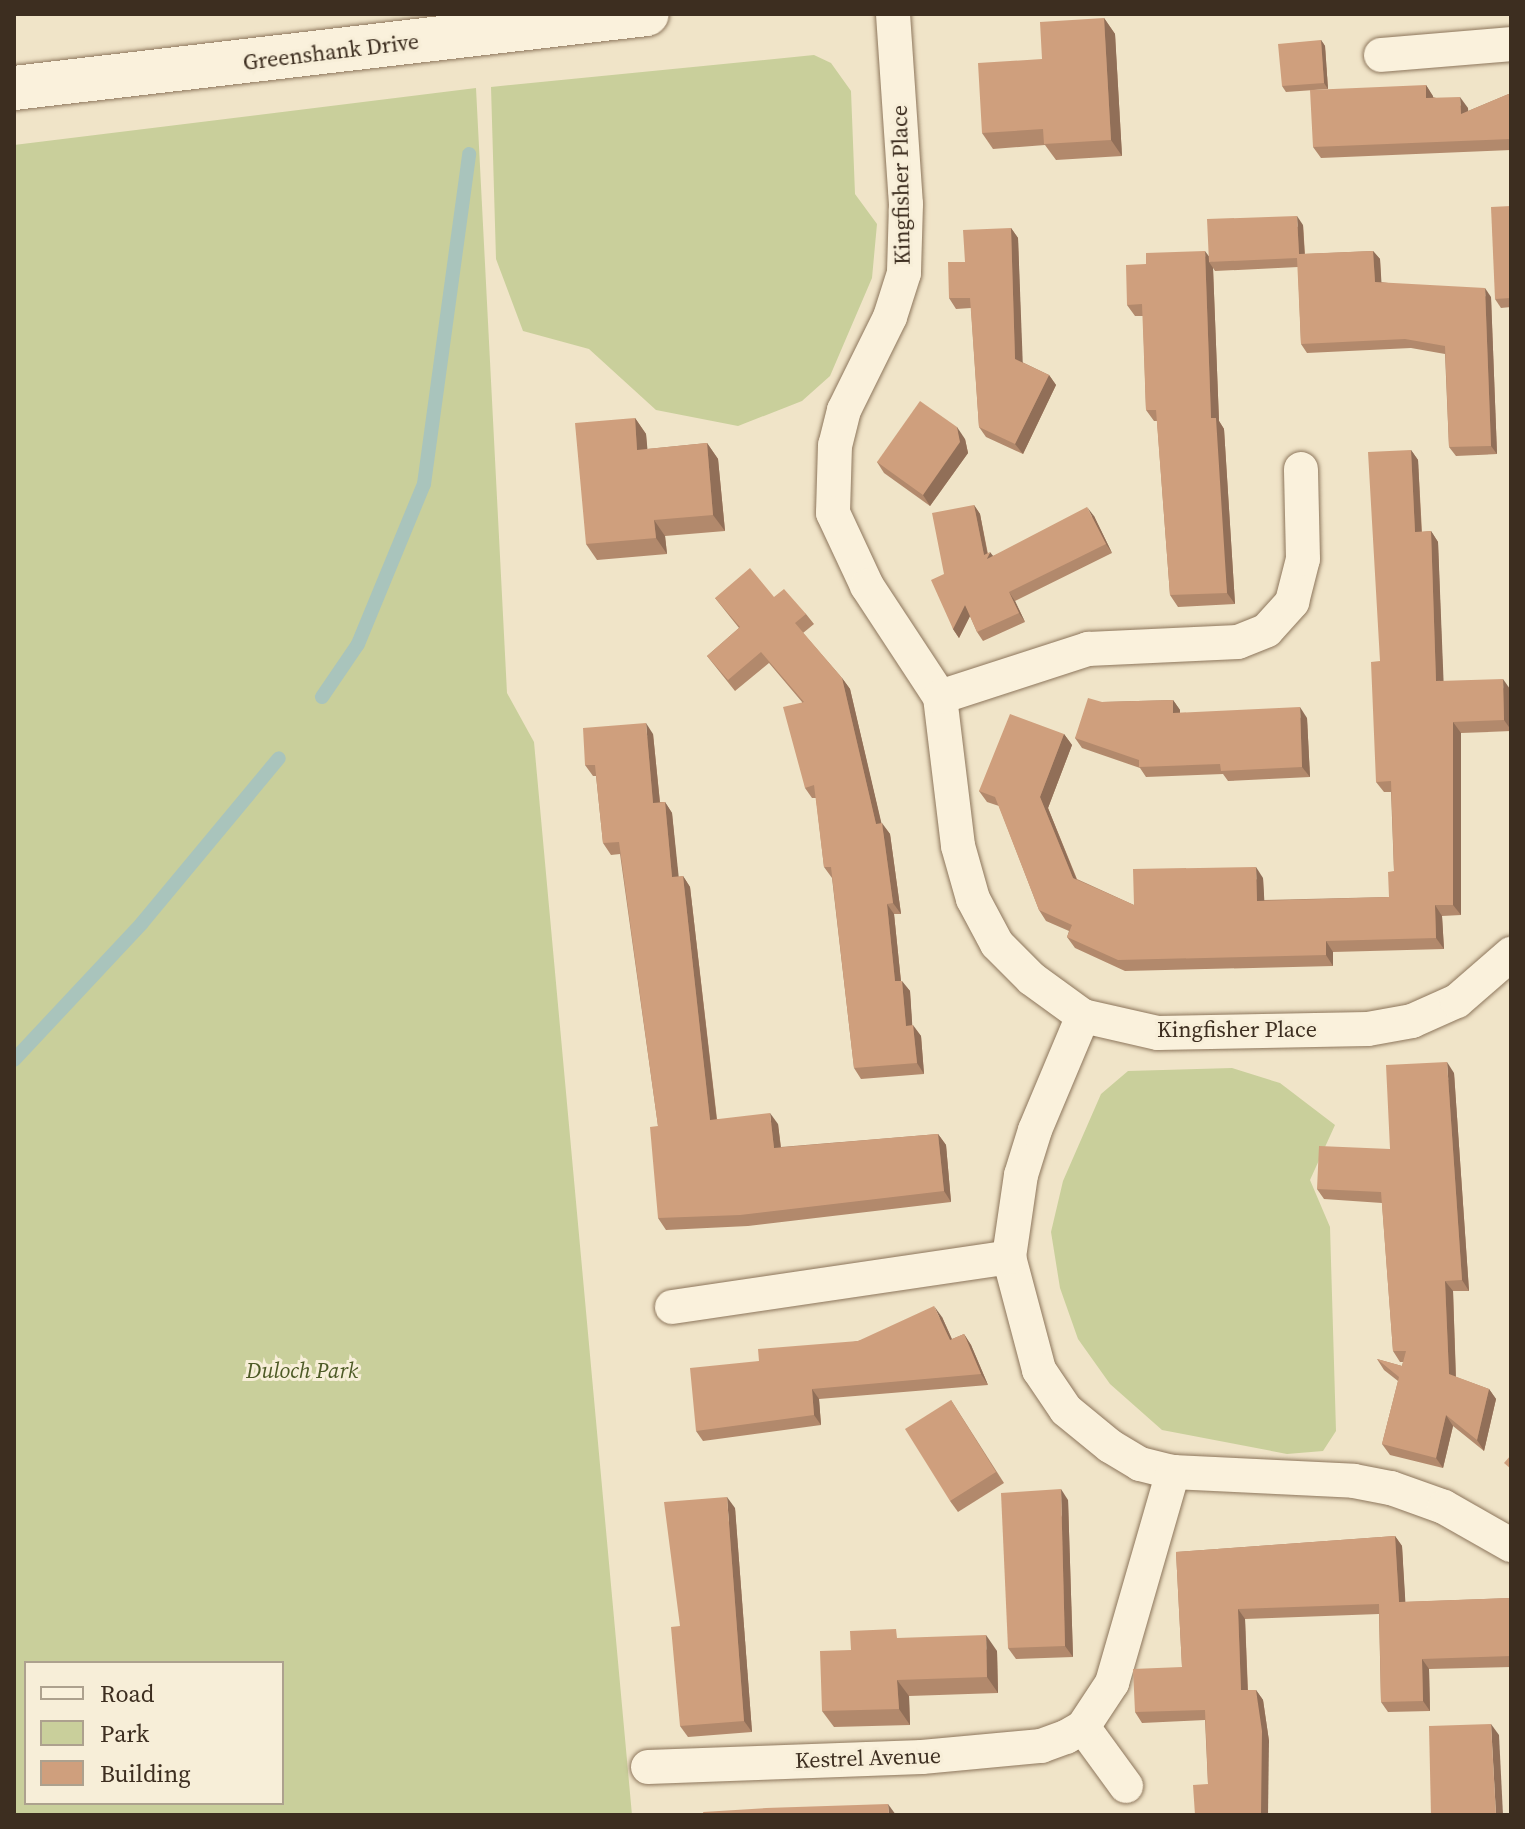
<!DOCTYPE html>
<html>
<head>
<meta charset="utf-8">
<style>
  body { margin:0 }
  #map { position:relative; width:1525px; height:1829px; overflow:hidden; background:#f0e4c8; font-family:"Source Serif 4",serif }
  div>[style] { position:absolute }
  .green>* { inset:0; background:#c9cf9b }
  .stream>* { height:14px; margin:-7px; padding:0 7px; transform-origin:7px; border-radius:7px; background:#a9c4bc }
  .roads { filter:drop-shadow(0 0 2px #8d765c) drop-shadow(0 0 2px #8d765c) }
  .minor>* { height:34px; margin:-17px; padding:0 17px; transform-origin:17px; border-radius:17px; background:#faf1dc }
  .tertiary>* { height:44px; margin:-22px; padding:0 22px; transform-origin:22px; border-radius:22px; background:#faf1dc }
  .wall>* { inset:0; background:#b2896c }
  .shaded-wall>* { inset:0; background:#916f58 }
  .building>* { inset:0; background:#cf9f7d }
  span { translate:-50% -50%; white-space:nowrap; text-align:center; line-height:1.15; -webkit-text-stroke:6px #f7eed8; paint-order:stroke }
  .street-label { font-size:22px; color:#3d2e20 }
  .park-label { font-size:22px; color:#4d5a26; font-style:italic }
  .frame { position:absolute; inset:0; border:16px solid #3d2e20; pointer-events:none }
  .legend { position:absolute; left:24px; top:1661px; width:260px; height:144px; box-sizing:border-box; background:#f7eed8; border:2px solid #ada18e; margin:0; padding:10px 14px; list-style:none; font-size:24px; color:#3d2e20 }
  .legend li { display:flex; align-items:center; gap:16px; height:40px }
  .legend b { width:40px; border:2px solid #ada18e }
</style>
</head>
<body>
<div id="map">
  <div class="green">
    <div style="clip-path:polygon(814px 55px,831px 63px,851px 91px,855px 194px,877px 224px,872px 278px,830px 376px,802px 401px,738px 426px,656px 410px,589px 349px,523px 331px,496px 259px,491px 87px)"></div>
    <div style="clip-path:polygon(evenodd,476px 88px,507px 693px,534px 742px,632px 1815px,14px 1815px,14px 145px,476px 88px,26px 1663px,282px 1663px,282px 1803px,26px 1803px,26px 1663px)"></div>
    <div style="clip-path:polygon(1232px 1068px,1280px 1083px,1335px 1125px,1310px 1180px,1330px 1227px,1336px 1431px,1323px 1451px,1287px 1454px,1162px 1430px,1110px 1384px,1078px 1339px,1060px 1288px,1051px 1232px,1063px 1181px,1101px 1094px,1128px 1071px)"></div>
  </div>
  <div class="stream">
    <div style="left:322px;top:697px;width:64px;rotate:-55.8deg"></div>
    <div style="left:358px;top:644px;width:173px;rotate:-67.6deg"></div>
    <div style="left:424px;top:484px;width:333px;rotate:-82.2deg"></div>
    <div style="left:14px;top:1060px;width:187px;rotate:-46.9deg"></div>
    <div style="left:142px;top:923px;width:214px;rotate:-50.3deg"></div>
  </div>
  <div class="roads">
    <div class="minor">
      <div style="left:893px;top:14px;width:190px;rotate:86.1deg"></div>
      <div style="left:906px;top:204px;width:69px;rotate:91.7deg"></div>
      <div style="left:904px;top:273px;width:46px;rotate:107.7deg"></div>
      <div style="left:890px;top:317px;width:104px;rotate:116.3deg"></div>
      <div style="left:844px;top:410px;width:36px;rotate:104deg"></div>
      <div style="left:835px;top:445px;width:68px;rotate:91.7deg"></div>
      <div style="left:833px;top:513px;width:81px;rotate:65deg"></div>
      <div style="left:867px;top:586px;width:133px;rotate:56.7deg"></div>
      <div style="left:940px;top:697px;width:150px;rotate:83.1deg"></div>
      <div style="left:958px;top:846px;width:55px;rotate:74.2deg"></div>
      <div style="left:973px;top:899px;width:51px;rotate:61.9deg"></div>
      <div style="left:997px;top:944px;width:49px;rotate:45deg"></div>
      <div style="left:1032px;top:979px;width:63px;rotate:36deg"></div>
      <div style="left:1083px;top:1016px;width:77px;rotate:12.8deg"></div>
      <div style="left:1158px;top:1033px;width:210px;rotate:-1.1deg"></div>
      <div style="left:1368px;top:1029px;width:45px;rotate:-10.3deg"></div>
      <div style="left:1412px;top:1021px;width:49px;rotate:-24deg"></div>
      <div style="left:1457px;top:1001px;width:72px;rotate:-41deg"></div>
      <div style="left:1381px;top:55px;width:130px;rotate:-4.8deg"></div>
      <div style="left:940px;top:697px;width:156px;rotate:-18deg"></div>
      <div style="left:1088px;top:649px;width:150px;rotate:-2.7deg"></div>
      <div style="left:1238px;top:642px;width:31px;rotate:-22deg"></div>
      <div style="left:1267px;top:630px;width:38px;rotate:-48deg"></div>
      <div style="left:1292px;top:602px;width:44px;rotate:-75.7deg"></div>
      <div style="left:1303px;top:559px;width:90px;rotate:-91.3deg"></div>
      <div style="left:1009px;top:1257px;width:117px;rotate:75.1deg"></div>
      <div style="left:1039px;top:1370px;width:48px;rotate:56deg"></div>
      <div style="left:1066px;top:1410px;width:57px;rotate:39.3deg"></div>
      <div style="left:1110px;top:1446px;width:35px;rotate:31deg"></div>
      <div style="left:1140px;top:1464px;width:34px;rotate:14deg"></div>
      <div style="left:1173px;top:1472px;width:181px;rotate:2.8deg"></div>
      <div style="left:1354px;top:1481px;width:38px;rotate:11deg"></div>
      <div style="left:1391px;top:1488px;width:56px;rotate:19.7deg"></div>
      <div style="left:1444px;top:1507px;width:77px;rotate:29.6deg"></div>
      <div style="left:672px;top:1307px;width:341px;rotate:-8.4deg"></div>
      <div style="left:1009px;top:1257px;width:83px;rotate:-81.7deg"></div>
      <div style="left:1021px;top:1175px;width:47px;rotate:-72.7deg"></div>
      <div style="left:1035px;top:1130px;width:124px;rotate:-67.2deg"></div>
      <div style="left:1083px;top:1727px;width:73px;rotate:53.9deg"></div>
      <div style="left:648px;top:1767px;width:274px;rotate:-2.1deg"></div>
      <div style="left:922px;top:1757px;width:120px;rotate:-5.3deg"></div>
      <div style="left:1041px;top:1746px;width:27px;rotate:-20deg"></div>
      <div style="left:1066px;top:1737px;width:20px;rotate:-30deg"></div>
      <div style="left:1083px;top:1727px;width:53px;rotate:-56.6deg"></div>
      <div style="left:1112px;top:1683px;width:220px;rotate:-73.9deg"></div>
    </div>
    <div class="tertiary">
      <div style="left:14px;top:88px;width:637px;rotate:-6.67deg"></div>
    </div>
  </div>
  <div class="wall">
    <div style="clip-path:polygon(1104px 18px,1115px 34px,1122px 156px,1056px 160px,1045px 145px,993px 149px,982px 133px,1042px 59px)"></div>
    <div style="clip-path:polygon(1321px 40px,1325px 46px,1328px 89px,1286px 92px,1282px 86px)"></div>
    <div style="clip-path:polygon(1426px 85px,1433px 97px,1468px 108px,1468px 111px,1511px 93px,1511px 150px,1321px 158px,1313px 147px)"></div>
    <div style="clip-path:polygon(1511px 206px,1511px 307px,1501px 308px,1495px 299px)"></div>
    <div style="clip-path:polygon(1303px 225px,1305px 254px,1373px 251px,1380px 259px,1381px 282px,1491px 297px,1497px 454px,1456px 456px,1449px 447px,1445px 354px,1411px 348px,1307px 353px,1301px 344px,1298px 267px,1215px 271px,1213px 268px,1219px 421px,1224px 429px,1235px 604px,1178px 607px,1170px 595px,1157px 421px,1154px 421px,1146px 410px,1143px 316px,1135px 316px,1127px 305px,1146px 264px,1209px 256px)"></div>
    <div style="clip-path:polygon(1011px 228px,1018px 238px,1022px 362px,1049px 375px,1056px 385px,1023px 454px,986px 437px,979px 427px,971px 308px,956px 309px,949px 298px,965px 262px)"></div>
    <div style="clip-path:polygon(635px 418px,646px 434px,647px 449px,707px 443px,718px 459px,725px 531px,665px 536px,667px 554px,597px 560px,586px 544px)"></div>
    <div style="clip-path:polygon(965px 439px,968px 453px,930px 506px,884px 473px,877px 462px)"></div>
    <div style="clip-path:polygon(1411px 450px,1418px 460px,1422px 532px,1431px 531px,1438px 542px,1443px 681px,1510px 689px,1511px 731px,1461px 733px,1461px 915px,1442px 916px,1444px 949px,1333px 952px,1333px 966px,1125px 971px,1075px 948px,1067px 937px,1069px 931px,1046px 921px,1039px 910px,999px 806px,987px 802px,979px 791px,1064px 734px,1072px 745px,1048px 808px,1077px 879px,1134px 905px,1263px 878px,1264px 900px,1389px 897px,1394px 871px,1391px 792px,1384px 792px,1376px 782px,1380px 661px)"></div>
    <div style="clip-path:polygon(974px 505px,980px 514px,988px 554px,993px 556px,1094px 516px,1112px 553px,1015px 601px,1025px 622px,983px 641px,977px 632px,970px 616px,959px 638px,953px 629px,944px 574px)"></div>
    <div style="clip-path:polygon(774px 597px,806px 614px,814px 624px,803px 633px,842px 678px,850px 689px,881px 823px,890px 834px,901px 914px,894px 914px,901px 981px,910px 991px,912px 1025px,921px 1036px,924px 1074px,861px 1079px,854px 1068px,832px 878px,824px 867px,816px 798px,812px 798px,805px 788px,802px 702px,769px 663px,735px 691px,707px 656px,739px 628px,715px 598px)"></div>
    <div style="clip-path:polygon(1173px 700px,1180px 710px,1180px 713px,1307px 718px,1310px 777px,1228px 781px,1223px 774px,1146px 777px,1140px 768px,1082px 748px,1075px 738px,1102px 702px)"></div>
    <div style="clip-path:polygon(653px 734px,660px 802px,665px 802px,672px 813px,678px 877px,683px 876px,690px 887px,717px 1119px,778px 1124px,781px 1147px,938px 1134px,946px 1145px,951px 1202px,748px 1226px,666px 1230px,658px 1218px,658px 1126px,620px 854px,611px 855px,603px 843px,596px 776px,593px 776px,585px 765px)"></div>
    <div style="clip-path:polygon(1454px 1073px,1469px 1291px,1453px 1291px,1456px 1377px,1489px 1389px,1496px 1399px,1484px 1451px,1453px 1426px,1443px 1468px,1390px 1455px,1382px 1444px,1398px 1381px,1384px 1370px,1377px 1359px,1402px 1366px,1403px 1362px,1400px 1362px,1393px 1351px,1382px 1203px,1324px 1199px,1317px 1189px,1390px 1149px)"></div>
    <div style="clip-path:polygon(942px 1317px,952px 1339px,964px 1334px,971px 1345px,988px 1385px,819px 1399px,821px 1425px,703px 1441px,696px 1431px,759px 1361px,858px 1341px)"></div>
    <div style="clip-path:polygon(951px 1400px,1004px 1483px,958px 1512px,950px 1501px)"></div>
    <div style="clip-path:polygon(1068px 1500px,1073px 1657px,1016px 1659px,1008px 1648px)"></div>
    <div style="clip-path:polygon(735px 1508px,752px 1732px,688px 1737px,680px 1726px,680px 1626px)"></div>
    <div style="clip-path:polygon(1395px 1536px,1402px 1546px,1405px 1602px,1511px 1598px,1511px 1667px,1429px 1669px,1430px 1711px,1388px 1712px,1381px 1702px,1379px 1614px,1245px 1619px,1248px 1690px,1256px 1690px,1263px 1700px,1269px 1741px,1208px 1784px,1205px 1720px,1142px 1723px,1135px 1712px,1182px 1667px,1176px 1552px)"></div>
    <div style="clip-path:polygon(902px 1638px,997px 1651px,998px 1693px,909px 1696px,910px 1725px,834px 1727px,822px 1711px,851px 1650px)"></div>
  </div>
  <div class="shaded-wall">
    <div style="clip-path:polygon(1104px 18px,1115px 34px,1122px 156px,1111px 140px)"></div>
    <div style="clip-path:polygon(1321px 40px,1325px 46px,1328px 89px,1324px 83px)"></div>
    <div style="clip-path:polygon(1426px 85px,1433px 96px,1434px 109px,1426px 98px)"></div>
    <div style="clip-path:polygon(1460px 97px,1468px 108px,1469px 125px,1461px 114px)"></div>
    <div style="clip-path:polygon(1297px 216px,1303px 225px,1305px 263px,1299px 254px)"></div>
    <div style="clip-path:polygon(1011px 228px,1018px 238px,1023px 369px,1015px 359px)"></div>
    <div style="clip-path:polygon(1205px 251px,1213px 262px,1209px 262px,1213px 268px,1219px 421px,1224px 429px,1235px 604px,1227px 593px,1211px 418px)"></div>
    <div style="clip-path:polygon(1373px 251px,1380px 259px,1382px 291px,1375px 282px)"></div>
    <div style="clip-path:polygon(1485px 288px,1491px 297px,1497px 454px,1491px 446px)"></div>
    <div style="clip-path:polygon(1049px 375px,1056px 385px,1023px 454px,1015px 444px)"></div>
    <div style="clip-path:polygon(635px 418px,646px 434px,649px 466px,637px 450px)"></div>
    <div style="clip-path:polygon(957px 427px,965px 439px,968px 453px,930px 506px,923px 495px)"></div>
    <div style="clip-path:polygon(707px 443px,718px 459px,725px 531px,713px 515px)"></div>
    <div style="clip-path:polygon(1411px 450px,1418px 460px,1422px 543px,1415px 532px)"></div>
    <div style="clip-path:polygon(974px 505px,980px 514px,988px 557px,990px 552px,997px 561px,993px 568px,984px 555px)"></div>
    <div style="clip-path:polygon(1087px 507px,1094px 516px,1112px 553px,1106px 544px)"></div>
    <div style="clip-path:polygon(654px 520px,665px 536px,667px 554px,656px 538px)"></div>
    <div style="clip-path:polygon(1431px 531px,1438px 542px,1444px 692px,1436px 681px)"></div>
    <div style="clip-path:polygon(1009px 592px,1015px 601px,1025px 622px,1019px 613px)"></div>
    <div style="clip-path:polygon(965px 605px,971px 614px,959px 638px,953px 629px)"></div>
    <div style="clip-path:polygon(842px 678px,850px 689px,884px 834px,876px 824px)"></div>
    <div style="clip-path:polygon(1503px 679px,1510px 689px,1511px 730px,1504px 720px)"></div>
    <div style="clip-path:polygon(1173px 700px,1180px 710px,1180px 724px,1173px 713px)"></div>
    <div style="clip-path:polygon(1300px 707px,1307px 718px,1310px 777px,1302px 767px)"></div>
    <div style="clip-path:polygon(1453px 722px,1461px 733px,1461px 915px,1453px 905px)"></div>
    <div style="clip-path:polygon(646px 723px,653px 734px,661px 814px,653px 803px)"></div>
    <div style="clip-path:polygon(1064px 734px,1072px 745px,1048px 808px,1080px 888px,1073px 878px,1040px 797px)"></div>
    <div style="clip-path:polygon(665px 802px,672px 813px,680px 889px,672px 877px)"></div>
    <div style="clip-path:polygon(882px 823px,890px 834px,901px 914px,893px 903px)"></div>
    <div style="clip-path:polygon(1256px 867px,1263px 878px,1265px 911px,1257px 901px)"></div>
    <div style="clip-path:polygon(683px 876px,690px 887px,718px 1131px,710px 1120px)"></div>
    <div style="clip-path:polygon(887px 904px,894px 914px,902px 992px,895px 981px)"></div>
    <div style="clip-path:polygon(1435px 905px,1442px 916px,1444px 949px,1436px 938px)"></div>
    <div style="clip-path:polygon(1326px 941px,1333px 952px,1333px 966px,1326px 955px)"></div>
    <div style="clip-path:polygon(902px 981px,910px 991px,913px 1036px,906px 1026px)"></div>
    <div style="clip-path:polygon(913px 1025px,921px 1036px,924px 1074px,917px 1063px)"></div>
    <div style="clip-path:polygon(1447px 1062px,1454px 1073px,1469px 1291px,1462px 1280px)"></div>
    <div style="clip-path:polygon(770px 1113px,778px 1124px,782px 1159px,774px 1148px)"></div>
    <div style="clip-path:polygon(938px 1134px,946px 1145px,951px 1202px,944px 1191px)"></div>
    <div style="clip-path:polygon(1445px 1281px,1453px 1291px,1456px 1385px,1449px 1374px)"></div>
    <div style="clip-path:polygon(934px 1306px,942px 1317px,957px 1351px,950px 1340px)"></div>
    <div style="clip-path:polygon(964px 1334px,971px 1345px,988px 1385px,981px 1374px)"></div>
    <div style="clip-path:polygon(812px 1389px,819px 1399px,821px 1425px,814px 1415px)"></div>
    <div style="clip-path:polygon(1489px 1389px,1496px 1399px,1484px 1451px,1477px 1440px)"></div>
    <div style="clip-path:polygon(1446px 1415px,1453px 1426px,1443px 1468px,1436px 1458px)"></div>
    <div style="clip-path:polygon(1061px 1489px,1068px 1500px,1073px 1657px,1065px 1646px)"></div>
    <div style="clip-path:polygon(727px 1497px,735px 1508px,752px 1732px,744px 1721px)"></div>
    <div style="clip-path:polygon(1395px 1536px,1402px 1546px,1406px 1612px,1399px 1602px)"></div>
    <div style="clip-path:polygon(1238px 1609px,1245px 1619px,1248px 1701px,1241px 1690px)"></div>
    <div style="clip-path:polygon(986px 1635px,997px 1651px,998px 1693px,987px 1677px)"></div>
    <div style="clip-path:polygon(1422px 1659px,1429px 1669px,1430px 1711px,1423px 1701px)"></div>
    <div style="clip-path:polygon(897px 1680px,909px 1696px,910px 1725px,899px 1709px)"></div>
    <div style="clip-path:polygon(1256px 1690px,1263px 1700px,1269px 1741px,1268px 1815px,1261px 1815px)"></div>
    <div style="clip-path:polygon(1491px 1724px,1499px 1735px,1503px 1815px,1496px 1815px)"></div>
    <div style="clip-path:polygon(888px 1804px,896px 1815px,889px 1815px)"></div>
  </div>
  <div class="building">
    <div style="clip-path:polygon(1104px 18px,1111px 140px,1044px 144px,1043px 129px,982px 133px,978px 63px,1042px 59px,1040px 22px)"></div>
    <div style="clip-path:polygon(1321px 40px,1324px 83px,1282px 86px,1278px 44px)"></div>
    <div style="clip-path:polygon(1426px 85px,1426px 98px,1460px 97px,1461px 114px,1511px 93px,1511px 139px,1313px 147px,1310px 90px)"></div>
    <div style="clip-path:polygon(1511px 206px,1511px 298px,1495px 299px,1491px 207px)"></div>
    <div style="clip-path:polygon(1297px 216px,1299px 254px,1373px 251px,1375px 282px,1485px 288px,1491px 446px,1449px 447px,1445px 346px,1405px 339px,1301px 344px,1297px 258px,1209px 262px,1207px 219px)"></div>
    <div style="clip-path:polygon(1011px 228px,1015px 359px,1049px 375px,1015px 444px,979px 427px,970px 298px,949px 298px,948px 262px,965px 262px,963px 230px)"></div>
    <div style="clip-path:polygon(1205px 251px,1211px 418px,1216px 418px,1227px 593px,1170px 595px,1156px 410px,1146px 410px,1142px 304px,1127px 305px,1126px 265px,1146px 264px,1146px 253px)"></div>
    <div style="clip-path:polygon(920px 401px,957px 427px,960px 442px,923px 495px,877px 462px)"></div>
    <div style="clip-path:polygon(635px 418px,637px 450px,707px 443px,713px 515px,654px 520px,656px 538px,586px 544px,575px 423px)"></div>
    <div style="clip-path:polygon(1411px 450px,1415px 532px,1431px 531px,1436px 681px,1503px 679px,1504px 720px,1453px 722px,1453px 905px,1435px 905px,1436px 938px,1326px 941px,1326px 955px,1118px 960px,1067px 937px,1072px 925px,1039px 910px,995px 797px,979px 791px,1010px 714px,1064px 734px,1040px 797px,1073px 878px,1134px 905px,1133px 869px,1256px 867px,1257px 901px,1389px 897px,1388px 872px,1394px 871px,1391px 781px,1376px 782px,1371px 662px,1380px 661px,1368px 452px)"></div>
    <div style="clip-path:polygon(974px 505px,984px 555px,990px 552px,987px 559px,1087px 507px,1106px 544px,1009px 592px,1019px 613px,977px 632px,965px 605px,953px 629px,931px 580px,944px 574px,932px 513px)"></div>
    <div style="clip-path:polygon(750px 568px,774px 597px,784px 589px,806px 614px,795px 623px,842px 678px,876px 824px,882px 823px,893px 903px,887px 904px,895px 981px,902px 981px,906px 1026px,913px 1025px,917px 1063px,854px 1068px,831px 867px,824px 867px,814px 785px,805px 788px,783px 707px,804px 702px,761px 652px,728px 680px,707px 656px,740px 627px,715px 598px)"></div>
    <div style="clip-path:polygon(1088px 698px,1102px 702px,1173px 700px,1173px 713px,1300px 707px,1302px 767px,1221px 771px,1220px 764px,1139px 767px,1139px 760px,1075px 738px)"></div>
    <div style="clip-path:polygon(646px 723px,653px 803px,665px 802px,672px 877px,683px 876px,710px 1120px,770px 1113px,774px 1148px,938px 1134px,944px 1191px,740px 1215px,658px 1218px,650px 1127px,658px 1126px,619px 842px,603px 843px,595px 765px,585px 765px,583px 728px)"></div>
    <div style="clip-path:polygon(1447px 1062px,1462px 1280px,1445px 1281px,1449px 1374px,1489px 1389px,1477px 1440px,1446px 1415px,1436px 1458px,1382px 1444px,1399px 1377px,1377px 1359px,1402px 1366px,1406px 1351px,1393px 1351px,1381px 1192px,1317px 1189px,1319px 1146px,1390px 1149px,1386px 1065px)"></div>
    <div style="clip-path:polygon(934px 1306px,950px 1340px,964px 1334px,981px 1374px,812px 1389px,814px 1415px,696px 1431px,690px 1368px,759px 1361px,758px 1349px,858px 1341px)"></div>
    <div style="clip-path:polygon(951px 1400px,996px 1472px,950px 1501px,905px 1429px)"></div>
    <div style="clip-path:polygon(1511px 1455px,1511px 1469px,1504px 1463px)"></div>
    <div style="clip-path:polygon(1061px 1489px,1065px 1646px,1008px 1648px,1001px 1493px)"></div>
    <div style="clip-path:polygon(727px 1497px,744px 1721px,680px 1726px,671px 1627px,680px 1626px,664px 1502px)"></div>
    <div style="clip-path:polygon(1395px 1536px,1399px 1602px,1511px 1598px,1511px 1656px,1422px 1659px,1423px 1701px,1381px 1702px,1379px 1604px,1238px 1609px,1241px 1690px,1256px 1690px,1262px 1731px,1261px 1815px,1195px 1815px,1193px 1785px,1208px 1784px,1205px 1710px,1135px 1712px,1133px 1669px,1182px 1667px,1176px 1552px)"></div>
    <div style="clip-path:polygon(896px 1629px,897px 1638px,986px 1635px,987px 1677px,897px 1680px,899px 1709px,822px 1711px,820px 1651px,851px 1650px,850px 1631px)"></div>
    <div style="clip-path:polygon(1491px 1724px,1496px 1815px,1431px 1815px,1429px 1726px)"></div>
    <div style="clip-path:polygon(888px 1804px,889px 1815px,704px 1815px,703px 1812px,766px 1808px)"></div>
  </div>
  <div class="street-label">
    <span style="left:331px;top:52px;rotate:-7deg">Greenshank Drive</span>
    <span style="left:901px;top:185px;rotate:-91deg">Kingfisher Place</span>
    <span style="left:1237px;top:1030px">Kingfisher Place</span>
    <span style="left:868px;top:1758px;rotate:-2deg">Kestrel Avenue</span>
  </div>
  <div class="park-label">
    <span style="left:302px;top:1371px">Duloch Park</span>
  </div>
  <div class="frame"></div>
  <ul class="legend">
  <li><b style="height:10px;background:#faf1dc"></b>Road</li>
  <li><b style="height:22px;background:#c9cf9b"></b>Park</li>
  <li><b style="height:22px;background:#cf9f7d"></b>Building</li>
  </ul>
</div>
</body>
</html>
